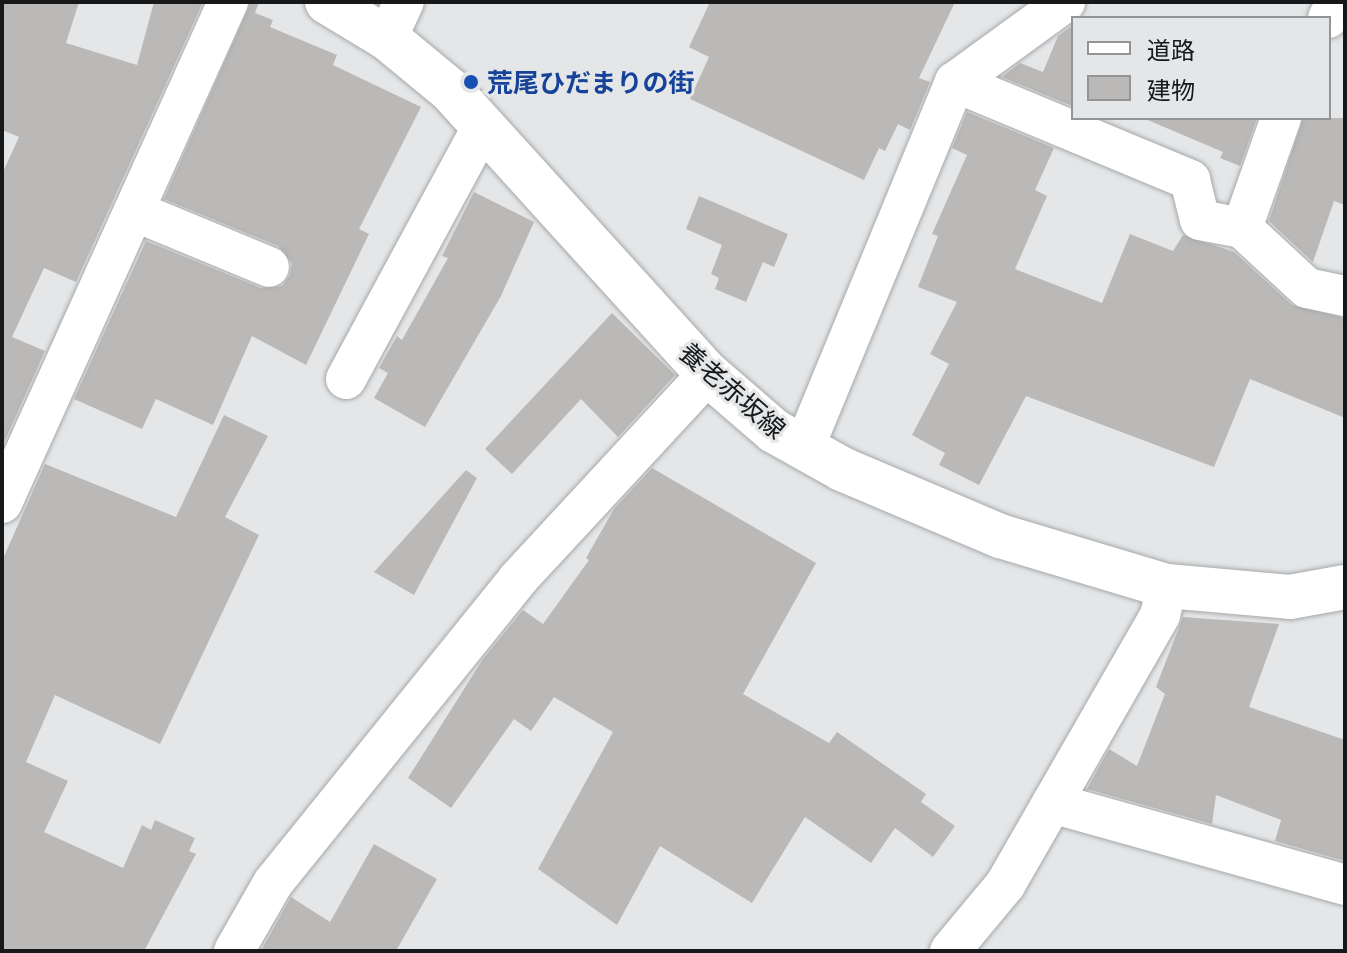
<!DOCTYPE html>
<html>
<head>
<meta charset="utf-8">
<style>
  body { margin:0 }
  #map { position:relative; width:1347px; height:953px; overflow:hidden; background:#e4e6e8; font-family:Barlow,"Noto Sans JP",sans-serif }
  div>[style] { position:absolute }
  .building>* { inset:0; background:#bbb9b7 }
  .roads { filter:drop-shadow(0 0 2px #a6a8a9) drop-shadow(0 0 2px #a6a8a9) }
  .minor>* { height:40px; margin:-20px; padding:0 20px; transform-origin:20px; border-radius:20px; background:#fff }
  .secondary>* { height:44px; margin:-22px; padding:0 22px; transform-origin:22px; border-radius:22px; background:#fff }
  .dots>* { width:22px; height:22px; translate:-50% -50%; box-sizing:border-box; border:4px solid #e4e6e8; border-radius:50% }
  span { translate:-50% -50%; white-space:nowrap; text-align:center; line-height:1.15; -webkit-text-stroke:6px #e4e6e8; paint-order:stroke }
  .transit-label { font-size:26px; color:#164399; font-weight:700 }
  .left { translate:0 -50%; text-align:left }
  .street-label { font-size:26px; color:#171819 }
  .frame { position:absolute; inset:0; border:4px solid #171819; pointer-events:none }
  .legend { position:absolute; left:1071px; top:16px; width:260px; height:104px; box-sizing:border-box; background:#e4e6e8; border:2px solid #929495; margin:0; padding:10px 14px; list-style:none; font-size:24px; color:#171819 }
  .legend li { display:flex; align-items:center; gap:16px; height:40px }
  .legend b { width:40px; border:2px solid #929495 }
</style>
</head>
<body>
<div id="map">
  <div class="building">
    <div style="clip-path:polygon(2px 2px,79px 2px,66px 43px,137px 65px,154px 2px,203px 2px,76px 282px,44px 268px,12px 337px,45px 351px,2px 447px,2px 174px,19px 137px,2px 130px)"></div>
    <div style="clip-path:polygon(251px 2px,259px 2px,255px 13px,273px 20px,270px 27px,337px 55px,333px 65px,421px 107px,359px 229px,369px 234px,306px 365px,252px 336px,213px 425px,156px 399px,142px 429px,74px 399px,146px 241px,261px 288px,282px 286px,290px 275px,292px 263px,278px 246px,164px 199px)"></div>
    <div style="clip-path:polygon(710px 2px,955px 2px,919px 78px,930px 82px,910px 130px,898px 124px,885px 151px,879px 148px,864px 180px,690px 99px,709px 57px,689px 47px)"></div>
    <div style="clip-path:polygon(1073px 25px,1072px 106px,1002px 77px,1020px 63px,1043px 72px,1058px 36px)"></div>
    <div style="clip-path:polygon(967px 112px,1054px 148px,1035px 190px,1047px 196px,1015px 269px,1102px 303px,1130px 234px,1173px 251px,1183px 235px,1234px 252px,1292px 305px,1345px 318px,1345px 418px,1250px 379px,1214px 467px,1026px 396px,979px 485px,939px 465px,945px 453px,912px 435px,949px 364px,930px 354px,957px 302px,918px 287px,938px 236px,932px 234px,967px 155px,952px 148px)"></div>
    <div style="clip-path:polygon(1143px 118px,1257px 118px,1240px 166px,1220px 158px,1223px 152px)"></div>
    <div style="clip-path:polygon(1303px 118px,1345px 118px,1345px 205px,1334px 201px,1313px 262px,1269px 221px)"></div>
    <div style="clip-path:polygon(474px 192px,534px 222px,501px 296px,425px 427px,374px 398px,388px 373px,379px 368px,397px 336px,402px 340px,448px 258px,442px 256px)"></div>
    <div style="clip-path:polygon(699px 196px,788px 234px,774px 267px,763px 262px,746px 302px,715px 289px,719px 278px,711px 274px,722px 245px,686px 229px)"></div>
    <div style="clip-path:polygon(612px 313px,675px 375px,618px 437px,581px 399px,512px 474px,485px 449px)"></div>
    <div style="clip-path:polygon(224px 415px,268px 436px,225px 517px,259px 535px,160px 744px,55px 695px,26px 762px,68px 781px,44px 832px,123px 868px,142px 825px,151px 830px,155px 820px,195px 838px,189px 851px,196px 854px,144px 951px,2px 951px,2px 561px,45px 464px,176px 517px)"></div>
    <div style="clip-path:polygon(652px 468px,816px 563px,743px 694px,829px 743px,837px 732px,926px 794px,921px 802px,955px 826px,933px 857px,895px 828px,871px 863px,805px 817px,752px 903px,660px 846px,617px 925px,538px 869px,613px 732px,554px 697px,531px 731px,514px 719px,451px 808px,408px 778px,483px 659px,523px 610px,543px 624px,589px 560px,586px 558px,614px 509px)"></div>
    <div style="clip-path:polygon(466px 470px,477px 478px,414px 595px,374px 572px)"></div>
    <div style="clip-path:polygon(1183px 617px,1279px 624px,1249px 707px,1345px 740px,1345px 861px,1275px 841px,1281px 820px,1216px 795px,1212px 824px,1087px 789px,1109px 749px,1137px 766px,1165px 694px,1156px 687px)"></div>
    <div style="clip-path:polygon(374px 844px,437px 879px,396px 951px,261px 951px,291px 897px,330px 922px)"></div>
  </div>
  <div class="roads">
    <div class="minor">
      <div style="left:1328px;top:18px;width:18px;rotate:-61deg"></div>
      <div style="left:387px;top:38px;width:40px;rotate:-65deg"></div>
      <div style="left:955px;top:82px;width:255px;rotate:22.6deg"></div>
      <div style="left:1190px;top:180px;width:41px;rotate:76deg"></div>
      <div style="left:1200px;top:220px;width:43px;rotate:10.8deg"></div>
      <div style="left:1281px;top:118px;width:117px;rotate:109.5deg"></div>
      <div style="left:1242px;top:228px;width:88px;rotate:42.7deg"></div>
      <div style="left:1307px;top:288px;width:39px;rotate:12deg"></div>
      <div style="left:134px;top:211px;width:146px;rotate:22.5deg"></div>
      <div style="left:346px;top:379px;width:288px;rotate:-61.6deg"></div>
      <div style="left:804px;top:448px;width:396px;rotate:-67.6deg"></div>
      <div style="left:955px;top:82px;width:136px;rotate:-36deg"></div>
      <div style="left:2px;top:503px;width:550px;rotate:-65.72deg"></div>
      <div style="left:1052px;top:803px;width:304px;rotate:15.6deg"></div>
      <div style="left:234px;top:951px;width:78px;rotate:-60.2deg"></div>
      <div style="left:273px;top:883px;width:390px;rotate:-51.1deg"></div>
      <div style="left:518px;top:579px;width:280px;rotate:-47.2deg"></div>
      <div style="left:950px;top:951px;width:86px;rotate:-50.2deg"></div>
      <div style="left:1005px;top:885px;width:311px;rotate:-60.1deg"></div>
      <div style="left:1160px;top:615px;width:30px;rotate:-76deg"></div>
    </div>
    <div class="secondary">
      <div style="left:327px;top:2px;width:70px;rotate:31deg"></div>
      <div style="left:387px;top:38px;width:83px;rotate:39.6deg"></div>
      <div style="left:451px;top:91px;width:382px;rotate:47.8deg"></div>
      <div style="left:708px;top:374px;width:87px;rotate:40.8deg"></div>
      <div style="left:774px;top:431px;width:78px;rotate:29.2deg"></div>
      <div style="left:842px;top:469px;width:172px;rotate:23deg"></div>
      <div style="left:1000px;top:536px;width:174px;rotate:16.7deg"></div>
      <div style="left:1167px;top:586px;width:123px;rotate:5.1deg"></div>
      <div style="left:1290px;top:597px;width:56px;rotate:-10.3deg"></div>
    </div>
  </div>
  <div class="dots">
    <div style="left:471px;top:82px;background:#1a4fb4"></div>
  </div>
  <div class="transit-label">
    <span class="left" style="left:487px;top:82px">荒尾ひだまりの街</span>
  </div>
  <div class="street-label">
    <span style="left:733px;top:390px;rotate:41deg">養老赤坂線</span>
  </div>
  <div class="frame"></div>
  <ul class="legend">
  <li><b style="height:10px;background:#fff"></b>道路</li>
  <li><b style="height:22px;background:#bbb9b7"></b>建物</li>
  </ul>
</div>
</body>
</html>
